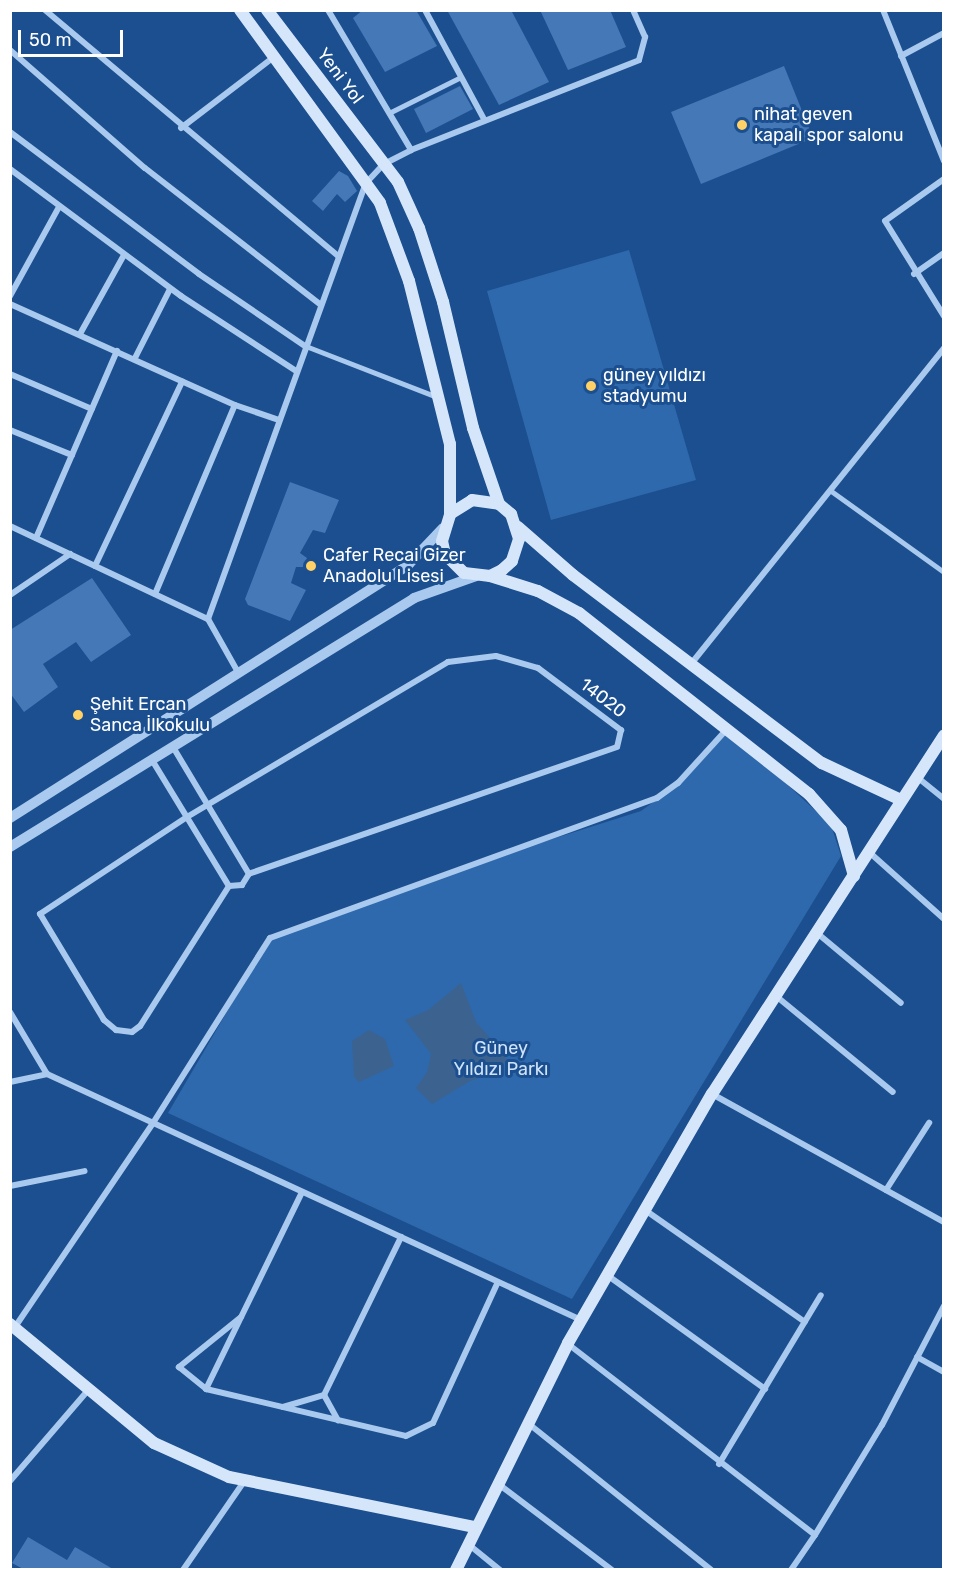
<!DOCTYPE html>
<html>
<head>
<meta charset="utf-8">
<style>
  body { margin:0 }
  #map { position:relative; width:954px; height:1580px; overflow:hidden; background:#1b4f8f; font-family:Rubik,sans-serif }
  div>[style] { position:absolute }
  .green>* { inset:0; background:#2e69ad }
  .water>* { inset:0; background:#3c6290 }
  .building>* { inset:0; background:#4478b7 }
  .service>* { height:4.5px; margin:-2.25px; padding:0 2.25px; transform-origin:2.25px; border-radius:2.25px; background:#a9c9ee }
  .minor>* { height:6px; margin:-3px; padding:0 3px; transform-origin:3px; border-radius:3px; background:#a9c9ee }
  .tertiary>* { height:10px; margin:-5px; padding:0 5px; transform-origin:5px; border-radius:5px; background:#a9c9ee }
  .secondary>* { height:12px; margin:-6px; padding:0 6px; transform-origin:6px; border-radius:6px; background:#d6e6fa }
  .dots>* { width:16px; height:16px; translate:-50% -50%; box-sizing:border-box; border:3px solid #1b4f8f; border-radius:50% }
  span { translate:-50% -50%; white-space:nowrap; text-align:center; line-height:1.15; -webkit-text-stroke:6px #1b4f8f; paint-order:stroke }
  .street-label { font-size:18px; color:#fff }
  .poi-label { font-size:18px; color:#fff }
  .left { translate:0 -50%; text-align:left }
  .park-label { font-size:18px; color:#cfe3fa }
  .frame { position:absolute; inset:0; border:12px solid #fff; pointer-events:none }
  .scale { position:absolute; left:18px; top:30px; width:105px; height:27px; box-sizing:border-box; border:3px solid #fff; border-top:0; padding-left:8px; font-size:18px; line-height:21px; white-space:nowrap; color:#fff; -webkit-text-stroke:4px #1b4f8f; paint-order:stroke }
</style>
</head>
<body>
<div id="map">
  <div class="green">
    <div style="clip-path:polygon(629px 250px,696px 480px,551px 520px,487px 291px)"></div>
    <div style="clip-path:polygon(727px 729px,831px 825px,841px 856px,572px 1299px,168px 1113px,270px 938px,460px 868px,641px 811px,685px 779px)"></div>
  </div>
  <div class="water">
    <div style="clip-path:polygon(461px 983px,476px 1022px,506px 1056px,505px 1062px,501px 1071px,470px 1081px,432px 1104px,416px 1088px,427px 1072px,431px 1054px,405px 1020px,428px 1010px)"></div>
    <div style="clip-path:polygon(369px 1030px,385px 1039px,394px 1066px,359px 1082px,354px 1077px,352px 1041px)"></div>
  </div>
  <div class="building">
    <div style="clip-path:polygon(363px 10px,416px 10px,437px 46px,385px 72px,353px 18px)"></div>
    <div style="clip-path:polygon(447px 10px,511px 10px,549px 82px,499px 105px)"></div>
    <div style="clip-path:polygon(540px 10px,610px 10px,626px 47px,568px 70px)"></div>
    <div style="clip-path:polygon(784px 66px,813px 138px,701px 184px,671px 112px)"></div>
    <div style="clip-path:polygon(460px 86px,473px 109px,426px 133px,414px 109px)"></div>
    <div style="clip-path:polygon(339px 171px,348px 176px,357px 191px,345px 202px,337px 194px,323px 211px,312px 201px)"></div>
    <div style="clip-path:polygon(290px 482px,339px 500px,325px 533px,313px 530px,300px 553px,307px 558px,303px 567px,296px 567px,291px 583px,306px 590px,290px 621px,248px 605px,245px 599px)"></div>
    <div style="clip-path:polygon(92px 578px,131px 635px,91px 662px,76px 642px,43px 664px,58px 687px,24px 712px,10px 693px,10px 630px)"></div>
    <div style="clip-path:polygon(28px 1537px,67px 1560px,75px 1547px,113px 1569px,23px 1569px,12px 1563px)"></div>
  </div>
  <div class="service">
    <div style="left:389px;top:113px;width:80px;rotate:-26.6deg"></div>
    <div style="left:306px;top:346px;width:138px;rotate:21.2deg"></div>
    <div style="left:830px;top:490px;width:140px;rotate:35.7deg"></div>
  </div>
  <div class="minor">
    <div style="left:45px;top:10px;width:383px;rotate:40deg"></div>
    <div style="left:328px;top:10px;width:163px;rotate:59.3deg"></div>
    <div style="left:425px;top:10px;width:124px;rotate:61.6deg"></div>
    <div style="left:883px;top:10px;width:163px;rotate:68deg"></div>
    <div style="left:10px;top:50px;width:179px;rotate:41.2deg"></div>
    <div style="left:145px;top:168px;width:222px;rotate:37.9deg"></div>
    <div style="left:901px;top:56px;width:49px;rotate:-28.1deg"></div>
    <div style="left:181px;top:128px;width:117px;rotate:-37.4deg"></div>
    <div style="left:10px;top:132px;width:236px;rotate:36.9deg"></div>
    <div style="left:199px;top:274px;width:128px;rotate:34.2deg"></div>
    <div style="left:10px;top:169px;width:213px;rotate:36.6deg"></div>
    <div style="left:181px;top:296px;width:137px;rotate:33.1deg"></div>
    <div style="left:944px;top:179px;width:72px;rotate:144.6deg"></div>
    <div style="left:885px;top:221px;width:112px;rotate:58.2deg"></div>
    <div style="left:914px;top:274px;width:37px;rotate:-35deg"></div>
    <div style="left:10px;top:296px;width:102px;rotate:-61.2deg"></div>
    <div style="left:10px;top:304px;width:247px;rotate:24.2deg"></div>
    <div style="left:235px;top:405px;width:46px;rotate:18.8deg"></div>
    <div style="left:80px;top:334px;width:90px;rotate:-60.9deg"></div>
    <div style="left:135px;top:358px;width:77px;rotate:-63.1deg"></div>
    <div style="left:10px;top:374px;width:89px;rotate:23.1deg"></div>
    <div style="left:10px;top:430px;width:67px;rotate:22deg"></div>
    <div style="left:10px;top:526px;width:219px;rotate:25.2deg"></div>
    <div style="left:208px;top:619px;width:63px;rotate:60.6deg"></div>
    <div style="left:36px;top:538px;width:204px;rotate:-66.6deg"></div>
    <div style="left:95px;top:566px;width:204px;rotate:-64.7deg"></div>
    <div style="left:155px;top:594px;width:205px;rotate:-67.1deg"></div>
    <div style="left:10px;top:595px;width:73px;rotate:-34.3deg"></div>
    <div style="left:208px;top:619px;width:464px;rotate:-70.1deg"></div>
    <div style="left:366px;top:183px;width:26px;rotate:-47deg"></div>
    <div style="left:384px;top:164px;width:30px;rotate:-27deg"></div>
    <div style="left:411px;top:150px;width:245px;rotate:-21.5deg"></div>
    <div style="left:639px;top:60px;width:24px;rotate:-75deg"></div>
    <div style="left:645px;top:37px;width:30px;rotate:-114deg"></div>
    <div style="left:691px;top:664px;width:405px;rotate:-51.3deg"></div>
    <div style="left:173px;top:747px;width:148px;rotate:59.1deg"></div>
    <div style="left:152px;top:760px;width:148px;rotate:58.6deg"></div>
    <div style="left:917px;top:777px;width:35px;rotate:39deg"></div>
    <div style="left:869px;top:852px;width:101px;rotate:41.8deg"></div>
    <div style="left:229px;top:886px;width:166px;rotate:122.4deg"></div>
    <div style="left:140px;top:1026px;width:10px;rotate:143deg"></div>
    <div style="left:132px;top:1032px;width:16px;rotate:-173deg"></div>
    <div style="left:116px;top:1030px;width:16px;rotate:-140deg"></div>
    <div style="left:104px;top:1020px;width:124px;rotate:-121.1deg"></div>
    <div style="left:40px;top:914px;width:176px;rotate:-33.4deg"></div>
    <div style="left:187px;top:817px;width:304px;rotate:-30.7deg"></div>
    <div style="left:448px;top:662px;width:48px;rotate:-7.1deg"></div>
    <div style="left:496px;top:656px;width:44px;rotate:15.9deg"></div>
    <div style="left:538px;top:668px;width:104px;rotate:36.8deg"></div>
    <div style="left:621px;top:730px;width:17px;rotate:103deg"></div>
    <div style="left:617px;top:747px;width:389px;rotate:161deg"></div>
    <div style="left:229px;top:886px;width:13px;rotate:-4deg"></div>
    <div style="left:242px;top:885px;width:13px;rotate:-58deg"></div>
    <div style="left:817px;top:933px;width:109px;rotate:39.8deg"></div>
    <div style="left:776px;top:996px;width:151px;rotate:39.4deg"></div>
    <div style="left:10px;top:1012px;width:72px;rotate:59.2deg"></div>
    <div style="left:47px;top:1074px;width:588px;rotate:24.73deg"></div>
    <div style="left:10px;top:1082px;width:38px;rotate:-12deg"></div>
    <div style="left:712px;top:1094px;width:265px;rotate:28.9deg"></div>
    <div style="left:10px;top:1186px;width:76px;rotate:-11.3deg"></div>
    <div style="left:886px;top:1190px;width:80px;rotate:-57.3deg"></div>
    <div style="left:645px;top:1210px;width:195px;rotate:35deg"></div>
    <div style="left:607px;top:1275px;width:195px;rotate:35.8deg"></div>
    <div style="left:241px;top:1317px;width:80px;rotate:141.1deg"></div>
    <div style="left:179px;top:1367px;width:35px;rotate:39deg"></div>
    <div style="left:206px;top:1389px;width:205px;rotate:13.2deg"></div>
    <div style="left:406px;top:1436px;width:30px;rotate:-26deg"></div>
    <div style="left:433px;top:1423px;width:155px;rotate:-65.3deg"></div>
    <div style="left:15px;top:1327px;width:246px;rotate:-55.9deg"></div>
    <div style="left:153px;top:1123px;width:219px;rotate:-57.7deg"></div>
    <div style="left:270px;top:938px;width:412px;rotate:-19.9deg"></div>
    <div style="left:657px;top:798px;width:26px;rotate:-36deg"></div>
    <div style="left:678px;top:783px;width:73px;rotate:-47.8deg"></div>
    <div style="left:568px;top:1344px;width:312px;rotate:37.7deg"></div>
    <div style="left:815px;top:1535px;width:129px;rotate:-58.7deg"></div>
    <div style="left:882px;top:1425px;width:134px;rotate:-62.5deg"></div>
    <div style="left:917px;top:1357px;width:31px;rotate:29deg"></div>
    <div style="left:206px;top:1389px;width:219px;rotate:-64deg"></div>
    <div style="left:324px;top:1395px;width:176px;rotate:-64deg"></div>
    <div style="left:283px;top:1407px;width:43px;rotate:-16.3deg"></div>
    <div style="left:324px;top:1395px;width:29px;rotate:61deg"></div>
    <div style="left:529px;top:1424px;width:233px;rotate:38.7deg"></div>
    <div style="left:719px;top:1464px;width:197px;rotate:-58.9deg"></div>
    <div style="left:10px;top:1481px;width:123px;rotate:-49.3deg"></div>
    <div style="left:497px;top:1483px;width:144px;rotate:37.1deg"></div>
    <div style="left:468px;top:1544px;width:41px;rotate:39.1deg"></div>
    <div style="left:183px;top:1570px;width:109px;rotate:-55.4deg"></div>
    <div style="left:791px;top:1570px;width:42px;rotate:-55.6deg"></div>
  </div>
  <div class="tertiary">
    <div style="left:10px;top:818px;width:472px;rotate:-32.4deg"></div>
    <div style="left:408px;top:565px;width:51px;rotate:-46.6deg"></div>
    <div style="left:10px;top:847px;width:475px;rotate:-31.6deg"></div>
    <div style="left:414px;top:598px;width:66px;rotate:-19.5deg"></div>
  </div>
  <div class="secondary">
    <div style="left:240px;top:10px;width:238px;rotate:54deg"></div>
    <div style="left:380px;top:203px;width:83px;rotate:69.6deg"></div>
    <div style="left:409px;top:281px;width:168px;rotate:75.9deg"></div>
    <div style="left:450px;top:444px;width:70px;rotate:90deg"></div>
    <div style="left:267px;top:10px;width:216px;rotate:52.7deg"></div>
    <div style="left:398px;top:182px;width:51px;rotate:65.5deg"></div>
    <div style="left:419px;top:228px;width:78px;rotate:72deg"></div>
    <div style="left:443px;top:302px;width:130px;rotate:76.6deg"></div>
    <div style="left:473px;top:428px;width:80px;rotate:71.1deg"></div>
    <div style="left:499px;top:504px;width:16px;rotate:40deg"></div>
    <div style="left:511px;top:514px;width:26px;rotate:72deg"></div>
    <div style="left:519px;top:539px;width:23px;rotate:108deg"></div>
    <div style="left:512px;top:561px;width:13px;rotate:138deg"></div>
    <div style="left:502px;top:570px;width:13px;rotate:153deg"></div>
    <div style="left:490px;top:576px;width:26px;rotate:-173deg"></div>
    <div style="left:464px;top:573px;width:27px;rotate:-135deg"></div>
    <div style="left:445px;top:554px;width:13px;rotate:-103deg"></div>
    <div style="left:442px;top:541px;width:28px;rotate:-73deg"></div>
    <div style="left:450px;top:514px;width:26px;rotate:-32deg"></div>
    <div style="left:472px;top:500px;width:27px;rotate:8deg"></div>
    <div style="left:518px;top:527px;width:73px;rotate:41.1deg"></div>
    <div style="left:573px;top:575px;width:312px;rotate:37.1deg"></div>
    <div style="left:822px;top:763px;width:87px;rotate:25.1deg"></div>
    <div style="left:490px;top:576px;width:50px;rotate:17.4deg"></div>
    <div style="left:538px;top:591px;width:47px;rotate:28.2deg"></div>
    <div style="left:579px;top:613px;width:293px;rotate:38.2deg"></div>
    <div style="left:809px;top:794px;width:48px;rotate:48.4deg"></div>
    <div style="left:841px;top:830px;width:48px;rotate:74.2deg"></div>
    <div style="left:10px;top:1324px;width:187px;rotate:39.6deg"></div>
    <div style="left:154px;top:1443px;width:82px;rotate:24.4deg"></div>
    <div style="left:229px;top:1477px;width:251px;rotate:11.5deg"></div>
    <div style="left:456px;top:1570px;width:253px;rotate:-63.7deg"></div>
    <div style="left:568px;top:1343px;width:288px;rotate:-60deg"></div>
    <div style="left:712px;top:1094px;width:427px;rotate:-57.1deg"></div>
  </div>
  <div class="dots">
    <div style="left:742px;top:125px;background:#ffd166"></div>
    <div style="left:591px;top:386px;background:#ffd166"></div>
    <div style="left:311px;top:566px;background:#ffd166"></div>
    <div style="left:78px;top:715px;background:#ffd166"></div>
  </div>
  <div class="street-label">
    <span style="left:340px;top:76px;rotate:53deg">Yeni Yol</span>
    <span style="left:603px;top:698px;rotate:37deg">14020</span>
  </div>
  <div class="poi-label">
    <span class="left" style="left:754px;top:125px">nihat geven<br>kapalı spor salonu</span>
    <span class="left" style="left:603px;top:386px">güney yıldızı<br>stadyumu</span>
    <span class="left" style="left:323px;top:566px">Cafer Recai Gizer<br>Anadolu Lisesi</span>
    <span class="left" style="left:90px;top:715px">Şehit Ercan<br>Sanca İlkokulu</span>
  </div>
  <div class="park-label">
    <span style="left:501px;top:1059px">Güney<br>Yıldızı Parkı</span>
  </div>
  <div class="frame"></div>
  <div class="scale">50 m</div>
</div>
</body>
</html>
